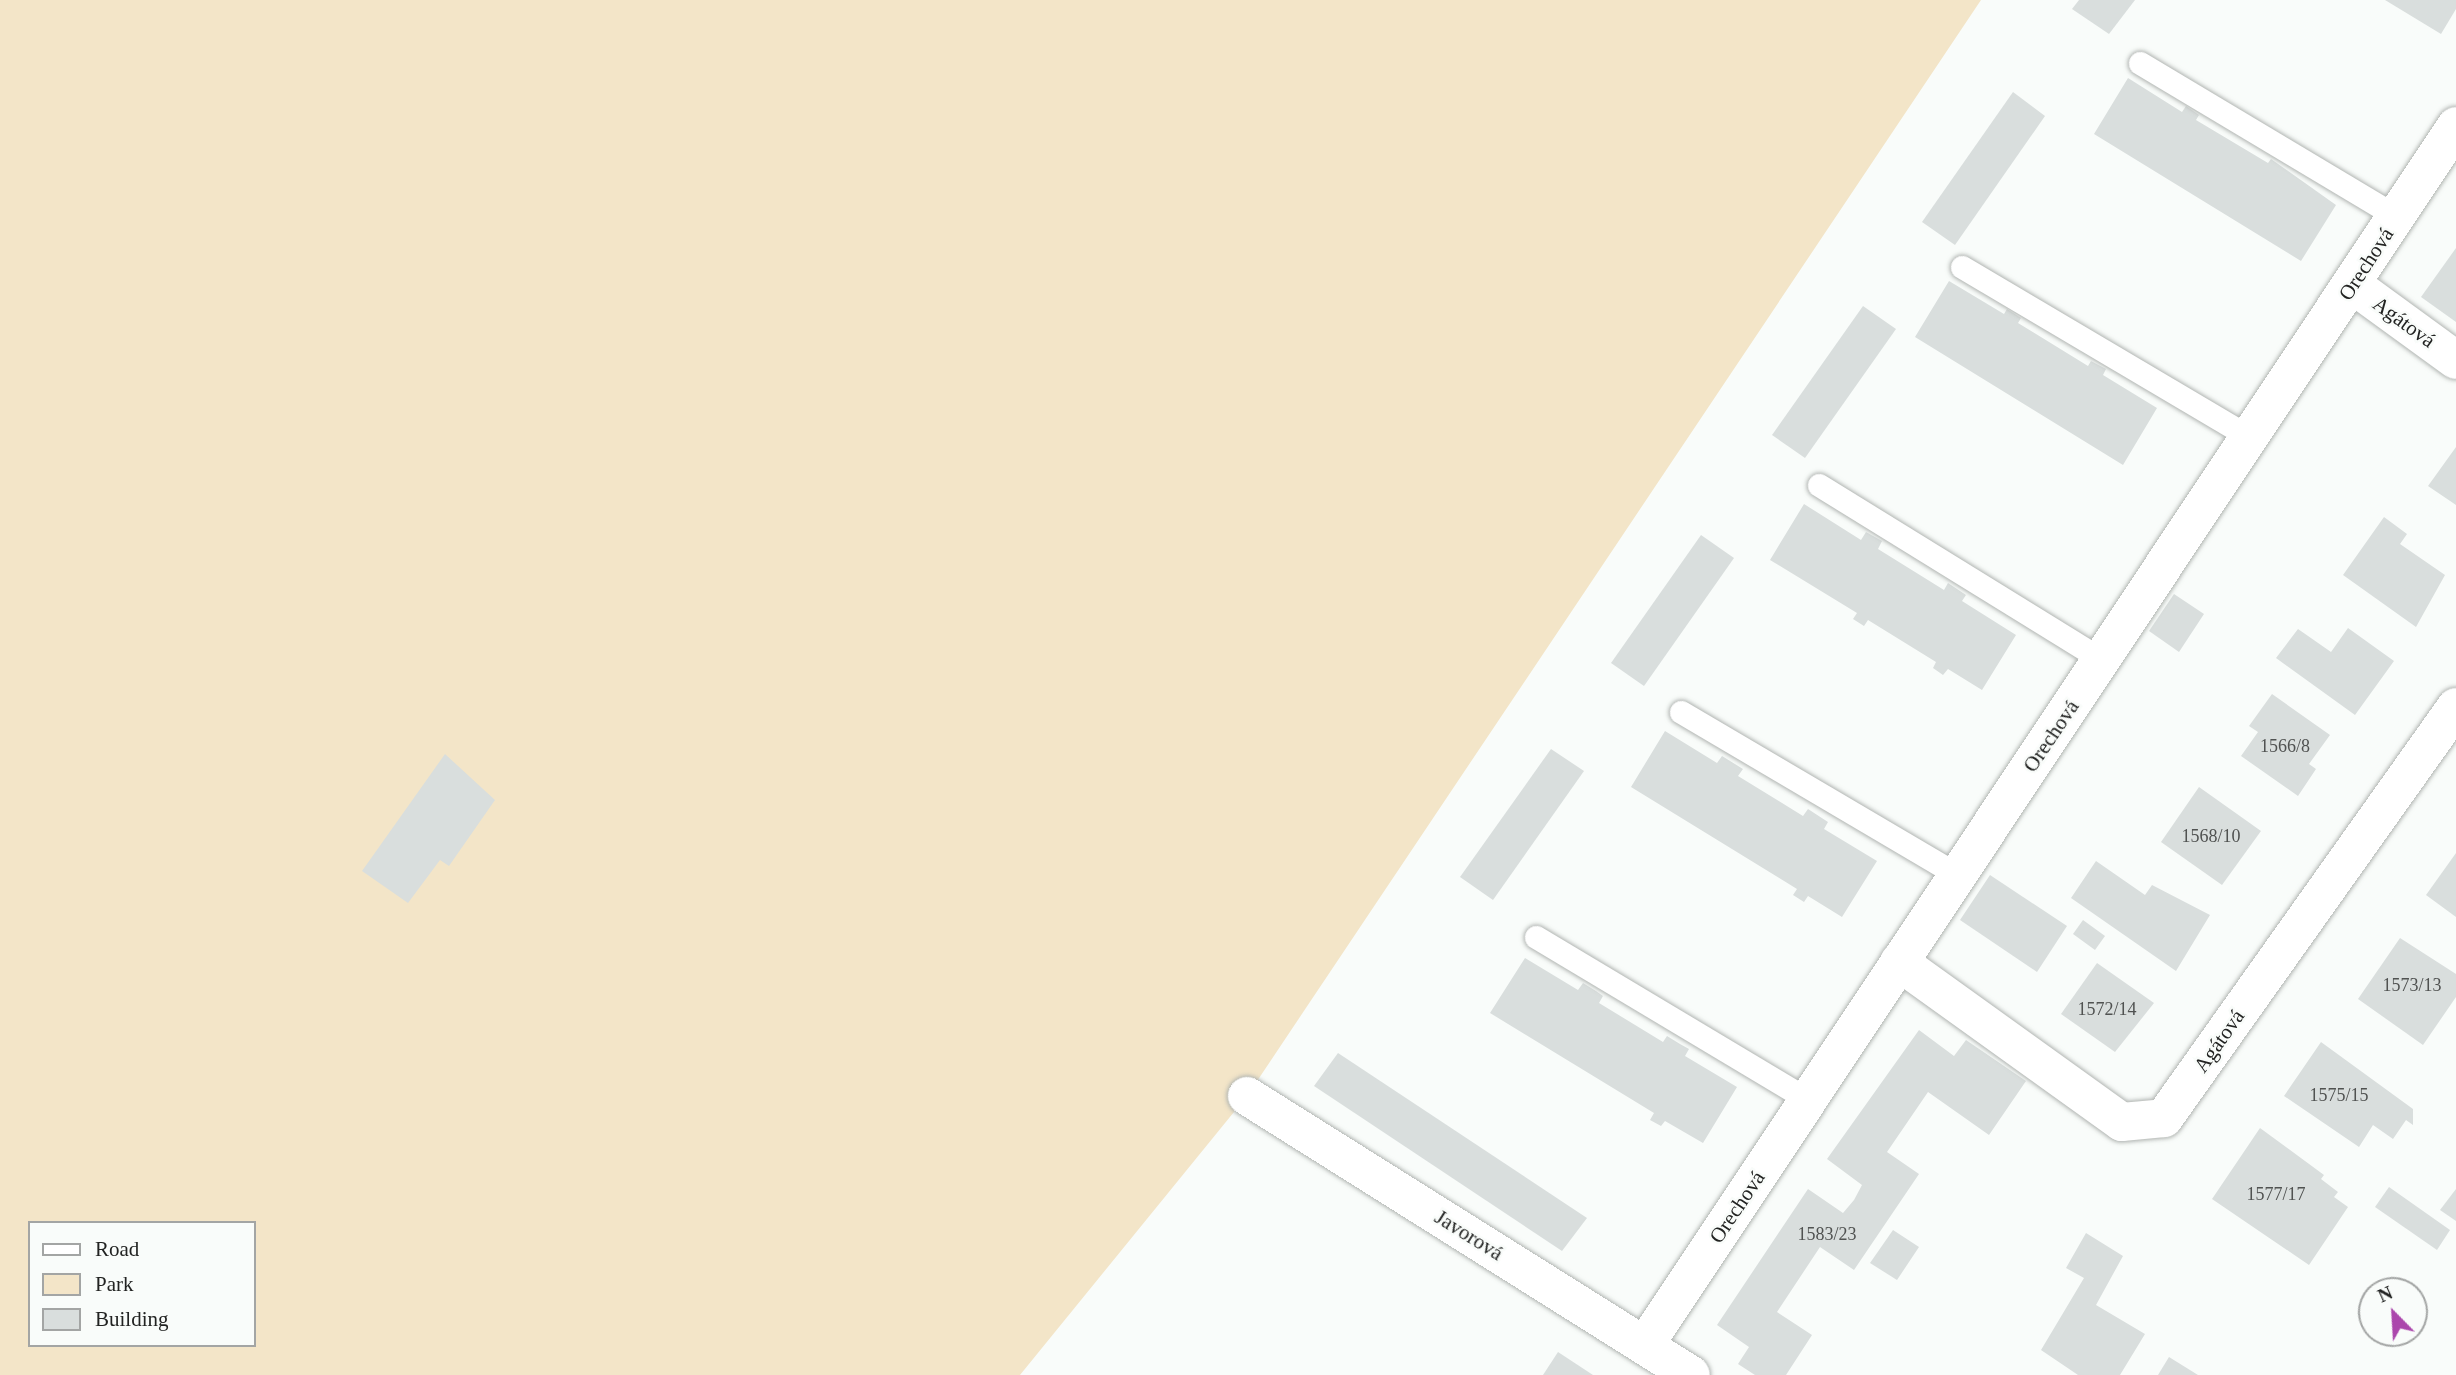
<!DOCTYPE html>
<html>
<head>
<meta charset="utf-8">
<style>
  body { margin:0 }
  #map { position:relative; width:2456px; height:1375px; overflow:hidden; background:#f9fcfa; font-family:Georgia,serif }
  div>[style] { position:absolute }
  .green>* { inset:0; background:#f3e5c8 }
  .building>* { inset:0; background:#d9dedd }
  .roads { filter:drop-shadow(0 0 2px #b1b5b2) drop-shadow(0 0 2px #b1b5b2) }
  .service>* { height:23px; margin:-11.5px; padding:0 11.5px; transform-origin:11.5px; border-radius:11.5px; background:#fff }
  .minor>* { height:38px; margin:-19px; padding:0 19px; transform-origin:19px; border-radius:19px; background:#fff }
  span { translate:-50% -50%; white-space:nowrap; text-align:center; line-height:1.15; -webkit-text-stroke:5px #f9fcfa; paint-order:stroke }
  .number-label { font-size:18px; color:#505251 }
  .number-label span { -webkit-text-stroke-width:0 }
  .street-label { font-size:21px; color:#222322 }
  .legend { position:absolute; left:28px; top:1221px; width:228px; height:126px; box-sizing:border-box; background:#f9fcfa; border:2px solid #a3a5a4; margin:0; padding:9px 12px; list-style:none; font-size:21px; color:#222322 }
  .legend li { display:flex; align-items:center; gap:14px; height:35px }
  .legend b { width:35px; border:2px solid #a3a5a4 }
  .north { position:absolute; left:2358px; top:1277px; width:70px; height:70px; box-sizing:border-box; background:#f9fcfa; border:2px solid #a3a5a4; border-radius:50%; rotate:336deg; font-size:19px; font-weight:700; line-height:28px; text-align:center; color:#222322 }
  .north::after { content:''; display:block; margin:auto; width:24px; height:32px; background:#ab47ac; clip-path:polygon(50% 0,100% 100%,50% 72%,0 100%) }
</style>
</head>
<body>
<div id="map">
  <div class="green">
    <div style="clip-path:polygon(evenodd,0 0,1981px 0,1247px 1096px,1020px 1375px,0 1375px,0 0,30px 1223px,254px 1223px,254px 1345px,30px 1345px,30px 1223px)"></div>
  </div>
  <div class="building">
    <div style="clip-path:polygon(2079px 0,2135px 0,2109px 34px,2072px 9px)"></div>
    <div style="clip-path:polygon(2385px 0,2456px 0,2456px 9px,2441px 34px)"></div>
    <div style="clip-path:polygon(2128px 78px,2182px 112px,2186px 106px,2199px 115px,2196px 120px,2268px 163px,2271px 159px,2336px 205px,2301px 261px,2094px 134px)"></div>
    <div style="clip-path:polygon(2013px 92px,2045px 116px,1955px 245px,1922px 222px)"></div>
    <div style="clip-path:polygon(2456px 248px,2456px 322px,2421px 297px)"></div>
    <div style="clip-path:polygon(1949px 281px,2004px 314px,2007px 309px,2021px 318px,2018px 323px,2088px 366px,2091px 361px,2106px 369px,2103px 375px,2157px 408px,2123px 465px,1915px 337px)"></div>
    <div style="clip-path:polygon(1863px 306px,1896px 329px,1805px 458px,1772px 435px)"></div>
    <div style="clip-path:polygon(2456px 447px,2456px 513px,2456px 505px,2428px 486px)"></div>
    <div style="clip-path:polygon(1804px 504px,1861px 540px,1866px 532px,1882px 541px,1878px 549px,1944px 590px,1948px 583px,1966px 595px,1962px 601px,2016px 635px,1982px 690px,1948px 669px,1943px 675px,1933px 668px,1936px 662px,1868px 620px,1864px 626px,1853px 619px,1857px 613px,1770px 560px)"></div>
    <div style="clip-path:polygon(2384px 517px,2407px 534px,2400px 544px,2445px 575px,2416px 627px,2343px 575px)"></div>
    <div style="clip-path:polygon(1701px 535px,1734px 558px,1644px 686px,1611px 663px)"></div>
    <div style="clip-path:polygon(2174px 594px,2204px 614px,2179px 652px,2149px 631px)"></div>
    <div style="clip-path:polygon(2348px 628px,2394px 661px,2355px 715px,2276px 658px,2298px 629px,2331px 652px)"></div>
    <div style="clip-path:polygon(2272px 694px,2330px 735px,2309px 764px,2316px 769px,2298px 796px,2241px 756px,2258px 732px,2249px 726px)"></div>
    <div style="clip-path:polygon(1665px 731px,1717px 763px,1722px 756px,1743px 769px,1738px 776px,1803px 816px,1808px 809px,1828px 822px,1824px 829px,1877px 861px,1842px 917px,1808px 896px,1804px 902px,1793px 895px,1797px 889px,1631px 787px)"></div>
    <div style="clip-path:polygon(1551px 749px,1584px 771px,1493px 900px,1460px 877px)"></div>
    <div style="clip-path:polygon(445px 754px,495px 800px,449px 866px,440px 860px,408px 903px,362px 871px)"></div>
    <div style="clip-path:polygon(2199px 787px,2261px 831px,2222px 885px,2161px 842px)"></div>
    <div style="clip-path:polygon(2456px 853px,2456px 917px,2426px 895px)"></div>
    <div style="clip-path:polygon(2096px 861px,2145px 895px,2152px 885px,2210px 915px,2176px 971px,2071px 898px)"></div>
    <div style="clip-path:polygon(1990px 875px,2067px 926px,2037px 972px,1960px 920px)"></div>
    <div style="clip-path:polygon(2083px 920px,2105px 936px,2095px 950px,2073px 934px)"></div>
    <div style="clip-path:polygon(2400px 938px,2456px 974px,2456px 997px,2423px 1045px,2358px 999px)"></div>
    <div style="clip-path:polygon(1525px 958px,1578px 990px,1583px 983px,1596px 991px,1603px 996px,1599px 1003px,1663px 1042px,1667px 1036px,1680px 1044px,1689px 1049px,1685px 1056px,1737px 1087px,1703px 1143px,1665px 1121px,1661px 1126px,1650px 1120px,1654px 1113px,1490px 1013px)"></div>
    <div style="clip-path:polygon(2097px 963px,2154px 1003px,2115px 1052px,2061px 1014px)"></div>
    <div style="clip-path:polygon(1919px 1030px,1954px 1056px,1966px 1040px,2026px 1081px,1989px 1135px,1928px 1092px,1887px 1152px,1919px 1174px,1854px 1270px,1820px 1247px,1777px 1312px,1812px 1335px,1786px 1375px,1755px 1375px,1738px 1364px,1749px 1347px,1717px 1325px,1808px 1189px,1843px 1213px,1854px 1200px,1862px 1185px,1827px 1159px)"></div>
    <div style="clip-path:polygon(2321px 1042px,2413px 1109px,2413px 1125px,2406px 1120px,2393px 1139px,2373px 1125px,2359px 1147px,2284px 1096px)"></div>
    <div style="clip-path:polygon(1338px 1053px,1587px 1218px,1562px 1251px,1314px 1086px)"></div>
    <div style="clip-path:polygon(2260px 1128px,2324px 1175px,2321px 1179px,2338px 1192px,2334px 1197px,2348px 1207px,2309px 1265px,2212px 1199px)"></div>
    <div style="clip-path:polygon(2389px 1187px,2450px 1230px,2437px 1250px,2375px 1207px)"></div>
    <div style="clip-path:polygon(2456px 1189px,2456px 1221px,2440px 1210px)"></div>
    <div style="clip-path:polygon(1893px 1230px,1919px 1247px,1897px 1280px,1870px 1263px)"></div>
    <div style="clip-path:polygon(2086px 1233px,2123px 1256px,2096px 1305px,2145px 1334px,2120px 1375px,2078px 1375px,2041px 1350px,2084px 1278px,2066px 1268px)"></div>
    <div style="clip-path:polygon(1558px 1352px,1593px 1375px,1543px 1375px)"></div>
    <div style="clip-path:polygon(2169px 1357px,2198px 1375px,2158px 1375px)"></div>
  </div>
  <div class="roads">
    <div class="service">
      <div style="left:2140px;top:63px;width:300px;rotate:30.9deg"></div>
      <div style="left:1962px;top:267px;width:334px;rotate:30.6deg"></div>
      <div style="left:1819px;top:485px;width:333px;rotate:31.7deg"></div>
      <div style="left:1681px;top:712px;width:321px;rotate:30.5deg"></div>
      <div style="left:1536px;top:937px;width:317px;rotate:30.9deg"></div>
    </div>
    <div class="minor">
      <div style="left:2353px;top:285px;width:127px;rotate:36.1deg"></div>
      <div style="left:1899px;top:962px;width:274px;rotate:35.7deg"></div>
      <div style="left:2122px;top:1122px;width:42px;rotate:-5.4deg"></div>
      <div style="left:2164px;top:1118px;width:504px;rotate:-54.61deg"></div>
      <div style="left:1247px;top:1096px;width:524px;rotate:32.14deg"></div>
      <div style="left:1645px;top:1345px;width:1464px;rotate:-56.36deg"></div>
    </div>
  </div>
  <div class="number-label">
    <span style="left:2285px;top:746px">1566/8</span>
    <span style="left:2211px;top:836px">1568/10</span>
    <span style="left:2412px;top:985px">1573/13</span>
    <span style="left:2107px;top:1009px">1572/14</span>
    <span style="left:2339px;top:1095px">1575/15</span>
    <span style="left:2276px;top:1194px">1577/17</span>
    <span style="left:1827px;top:1234px">1583/23</span>
  </div>
  <div class="street-label">
    <span style="left:2366px;top:264px;rotate:-57deg">Orechová</span>
    <span style="left:2404px;top:322px;rotate:36deg">Agátová</span>
    <span style="left:2051px;top:736px;rotate:-56deg">Orechová</span>
    <span style="left:2219px;top:1041px;rotate:-55deg">Agátová</span>
    <span style="left:1737px;top:1207px;rotate:-56deg">Orechová</span>
    <span style="left:1469px;top:1235px;rotate:32deg">Javorová</span>
  </div>
  <ul class="legend">
  <li><b style="height:9px;background:#fff"></b>Road</li>
  <li><b style="height:19px;background:#f3e5c8"></b>Park</li>
  <li><b style="height:19px;background:#d9dedd"></b>Building</li>
  </ul>
  <div class="north">N</div>
</div>
</body>
</html>
